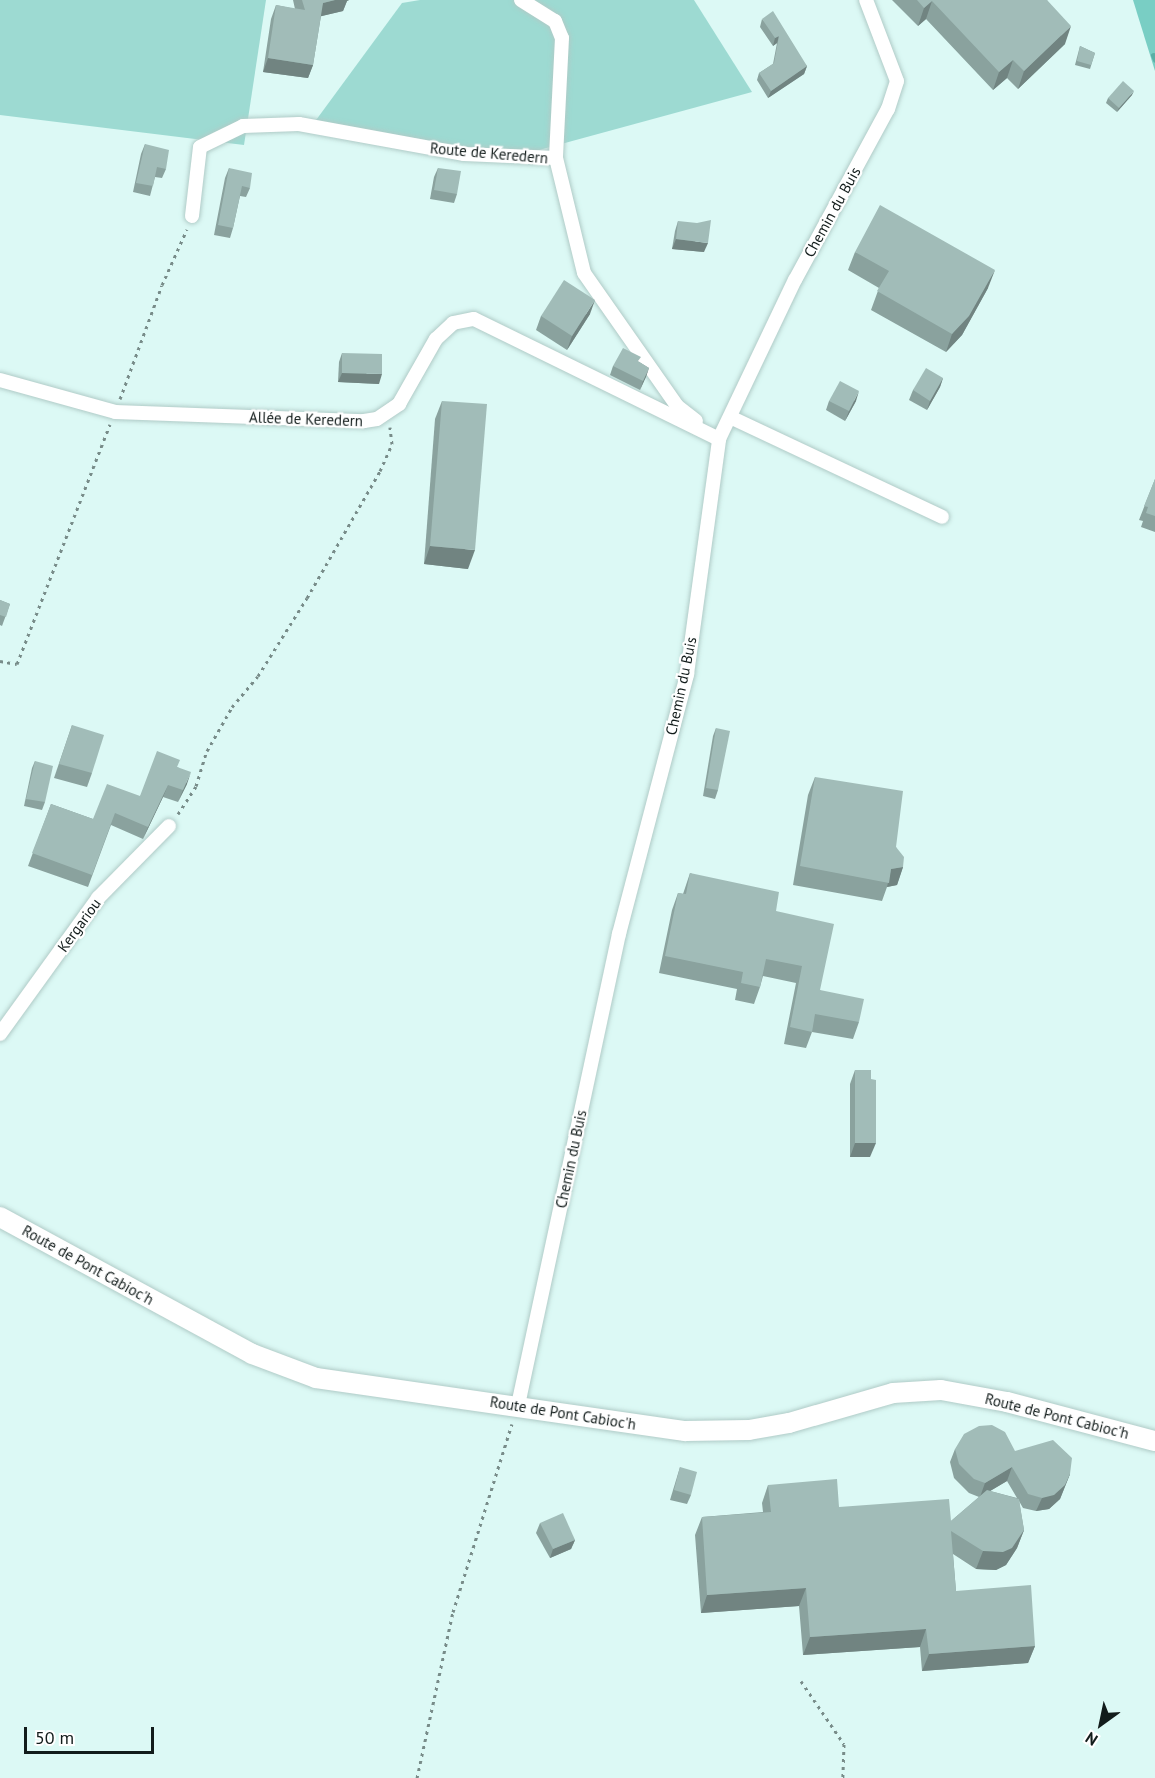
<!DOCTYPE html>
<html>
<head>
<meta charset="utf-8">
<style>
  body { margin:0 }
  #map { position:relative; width:1155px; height:1778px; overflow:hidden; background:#dcf9f5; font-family:"PT Sans",sans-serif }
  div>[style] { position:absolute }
  .green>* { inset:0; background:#9ddad2 }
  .forest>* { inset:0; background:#79cec4 }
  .stream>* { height:5px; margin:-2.5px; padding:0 2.5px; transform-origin:2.5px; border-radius:2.5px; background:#59afa5 }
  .path>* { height:3px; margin-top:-1.5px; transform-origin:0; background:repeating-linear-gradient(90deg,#788c89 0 3px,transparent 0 7.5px) }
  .roads { filter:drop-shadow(0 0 2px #b0cbc7) drop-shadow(0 0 2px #b0cbc7) }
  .street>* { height:14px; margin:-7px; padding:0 7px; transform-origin:7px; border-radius:7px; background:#fff }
  .secondary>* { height:20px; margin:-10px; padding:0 10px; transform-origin:10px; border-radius:10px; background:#fff }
  .wall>* { inset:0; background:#8aa29e }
  .shaded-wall>* { inset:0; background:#718481 }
  .building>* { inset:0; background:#a1bcb8 }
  span { translate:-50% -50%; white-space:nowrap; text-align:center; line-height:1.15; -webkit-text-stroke:4.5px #fff; paint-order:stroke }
  .street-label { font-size:15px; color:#121c1b }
  .north { position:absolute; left:1071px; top:1694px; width:60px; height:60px; -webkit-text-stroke:4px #fff; paint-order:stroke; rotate:213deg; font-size:16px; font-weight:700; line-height:24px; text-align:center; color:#121c1b }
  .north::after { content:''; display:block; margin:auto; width:21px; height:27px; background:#121c1b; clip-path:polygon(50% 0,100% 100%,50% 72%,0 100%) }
  .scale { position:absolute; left:24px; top:1727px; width:130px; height:27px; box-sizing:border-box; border:3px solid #121c1b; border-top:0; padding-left:8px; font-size:18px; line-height:21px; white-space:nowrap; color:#121c1b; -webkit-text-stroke:4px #fff; paint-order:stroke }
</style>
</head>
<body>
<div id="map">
  <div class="green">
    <div style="clip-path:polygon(0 0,266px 0,244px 145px,0 115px)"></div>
    <div style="clip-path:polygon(420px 0,694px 0,752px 92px,495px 162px,308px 131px,402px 3px)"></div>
  </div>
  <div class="forest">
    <div style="clip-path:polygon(1133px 0,1155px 0,1155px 71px)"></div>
  </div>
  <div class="stream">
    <div style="left:1153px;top:55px;width:5px;rotate:68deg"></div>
  </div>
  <div class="path">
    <div style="left:120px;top:399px;width:121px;rotate:-69.8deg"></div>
    <div style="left:162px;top:285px;width:61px;rotate:-65.9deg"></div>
    <div style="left:0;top:661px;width:17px;rotate:10deg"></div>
    <div style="left:17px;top:664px;width:257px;rotate:-68.8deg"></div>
    <div style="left:178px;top:814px;width:33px;rotate:-57deg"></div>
    <div style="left:196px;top:786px;width:37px;rotate:-73deg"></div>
    <div style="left:207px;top:751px;width:51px;rotate:-60.4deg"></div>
    <div style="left:232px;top:707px;width:40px;rotate:-50deg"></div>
    <div style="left:258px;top:676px;width:92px;rotate:-57.9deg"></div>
    <div style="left:307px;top:598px;width:146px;rotate:-60.1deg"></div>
    <div style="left:380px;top:471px;width:30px;rotate:-66deg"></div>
    <div style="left:392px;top:444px;width:17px;rotate:-97deg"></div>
    <div style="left:801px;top:1681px;width:76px;rotate:55.7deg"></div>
    <div style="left:844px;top:1744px;width:34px;rotate:92deg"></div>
    <div style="left:417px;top:1778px;width:170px;rotate:-77.8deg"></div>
    <div style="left:453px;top:1612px;width:197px;rotate:-72.6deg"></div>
  </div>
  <div class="roads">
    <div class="street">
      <div style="left:521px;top:0;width:40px;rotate:32deg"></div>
      <div style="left:555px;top:21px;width:18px;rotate:68deg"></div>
      <div style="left:562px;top:38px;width:120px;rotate:92.9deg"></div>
      <div style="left:556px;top:158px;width:118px;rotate:76.3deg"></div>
      <div style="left:584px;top:273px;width:162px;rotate:55deg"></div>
      <div style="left:677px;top:406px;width:24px;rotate:38deg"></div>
      <div style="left:192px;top:216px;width:69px;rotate:-83.4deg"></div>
      <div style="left:200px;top:147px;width:48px;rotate:-26deg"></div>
      <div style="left:243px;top:126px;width:56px;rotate:-2deg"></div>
      <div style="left:299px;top:124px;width:168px;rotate:10.3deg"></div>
      <div style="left:464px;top:154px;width:92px;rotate:2.5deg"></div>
      <div style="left:0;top:380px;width:119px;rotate:15.5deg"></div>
      <div style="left:115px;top:412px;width:249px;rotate:2.1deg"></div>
      <div style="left:364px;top:421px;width:13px;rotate:-9deg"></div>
      <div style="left:377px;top:419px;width:27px;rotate:-34deg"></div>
      <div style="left:399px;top:404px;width:75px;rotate:-60.4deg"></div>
      <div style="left:436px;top:339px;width:23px;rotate:-43deg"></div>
      <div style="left:453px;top:323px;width:21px;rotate:-11deg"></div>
      <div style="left:474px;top:319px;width:273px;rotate:26.1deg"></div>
      <div style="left:732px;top:418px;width:232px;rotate:25.2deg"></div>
      <div style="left:0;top:1034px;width:168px;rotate:-54.2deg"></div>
      <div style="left:98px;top:898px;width:101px;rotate:-45.4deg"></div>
      <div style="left:518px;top:1405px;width:482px;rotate:-77.9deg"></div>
      <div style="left:619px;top:934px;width:269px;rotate:-75.3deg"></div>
      <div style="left:687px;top:674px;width:237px;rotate:-82.2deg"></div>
      <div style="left:719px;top:439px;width:176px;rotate:-64.5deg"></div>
      <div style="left:795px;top:280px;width:195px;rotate:-61.5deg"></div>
      <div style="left:888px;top:109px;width:29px;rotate:-72deg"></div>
      <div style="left:897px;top:81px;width:87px;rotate:-110.9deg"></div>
    </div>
    <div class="secondary">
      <div style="left:0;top:1217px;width:287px;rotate:28.5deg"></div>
      <div style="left:252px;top:1354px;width:68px;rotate:20.6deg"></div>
      <div style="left:316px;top:1378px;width:373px;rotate:8.2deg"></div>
      <div style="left:685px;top:1431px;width:64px;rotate:-0.9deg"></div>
      <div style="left:749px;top:1430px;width:41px;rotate:-9.9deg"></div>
      <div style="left:789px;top:1423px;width:108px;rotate:-16.1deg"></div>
      <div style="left:893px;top:1393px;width:48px;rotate:-3.6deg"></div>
      <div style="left:941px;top:1390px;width:67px;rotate:10.3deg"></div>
      <div style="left:1007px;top:1402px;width:153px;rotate:14.8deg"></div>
    </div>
  </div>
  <div class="wall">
    <div style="clip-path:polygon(293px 0,349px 0,347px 1px,343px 11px,321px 16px,313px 65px,308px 78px,263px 72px,271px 19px,276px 5px,295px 9px)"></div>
    <div style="clip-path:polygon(892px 0,1047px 0,1065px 44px,1018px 89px,1007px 78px,993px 90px,926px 19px,918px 26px)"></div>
    <div style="clip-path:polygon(762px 19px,807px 66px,804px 74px,768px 98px,757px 80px,759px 73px,773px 64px,777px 43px,773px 46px,760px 27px)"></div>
    <div style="clip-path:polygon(1080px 46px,1095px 53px,1090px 69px,1075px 65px)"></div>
    <div style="clip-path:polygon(1132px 95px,1117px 112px,1106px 103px,1108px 98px)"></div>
    <div style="clip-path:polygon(145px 144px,166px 169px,162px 178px,155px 177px,150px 196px,133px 192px,141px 154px)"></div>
    <div style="clip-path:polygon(229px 168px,250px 188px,246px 197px,240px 196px,233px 228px,230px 238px,214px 235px,225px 178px)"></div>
    <div style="clip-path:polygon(438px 168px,457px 194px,454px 203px,430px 199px,434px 177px)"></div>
    <div style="clip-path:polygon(678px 221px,704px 252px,672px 249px,675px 231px)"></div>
    <div style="clip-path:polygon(855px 252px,988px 288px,962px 335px,946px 352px,871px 310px,879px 288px,848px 270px)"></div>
    <div style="clip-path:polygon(590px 314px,567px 350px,536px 330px,541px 316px)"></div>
    <div style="clip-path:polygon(342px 353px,379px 384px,338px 382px,339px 362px)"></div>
    <div style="clip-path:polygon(639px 362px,649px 368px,640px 390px,610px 375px,613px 366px)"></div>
    <div style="clip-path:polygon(943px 378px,940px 387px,927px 410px,909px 400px,913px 390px)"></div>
    <div style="clip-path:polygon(442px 401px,468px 569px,424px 564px,435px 419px)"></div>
    <div style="clip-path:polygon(829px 401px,856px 401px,845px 421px,826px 410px)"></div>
    <div style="clip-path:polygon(1155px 479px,1155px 532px,1141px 527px,1143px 521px,1139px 520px)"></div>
    <div style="clip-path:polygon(0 600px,10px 604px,2px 626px,0 625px)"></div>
    <div style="clip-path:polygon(72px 725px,92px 773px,87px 787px,54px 778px)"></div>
    <div style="clip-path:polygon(716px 728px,718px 790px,715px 799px,703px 796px,713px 736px)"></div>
    <div style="clip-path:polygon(35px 761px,45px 802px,42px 810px,24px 806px,32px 768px)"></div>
    <div style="clip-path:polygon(178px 767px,187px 784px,178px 802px,163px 797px,143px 839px,111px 825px,88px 887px,28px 866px,51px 804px,93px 819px,140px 796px)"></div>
    <div style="clip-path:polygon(815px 777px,896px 847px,903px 867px,897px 885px,887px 887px,882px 901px,793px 885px,808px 795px)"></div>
    <div style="clip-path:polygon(690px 873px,776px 911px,820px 990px,859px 1022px,853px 1039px,812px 1032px,806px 1048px,784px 1044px,796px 983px,763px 976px,760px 987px,754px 1004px,735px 1000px,737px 989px,659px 973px,672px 910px,678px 893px,683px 894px)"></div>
    <div style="clip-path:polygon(855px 1070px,870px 1157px,850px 1157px,850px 1084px)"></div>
    <div style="clip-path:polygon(evenodd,955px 1449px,1015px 1451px,1070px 1474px,1060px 1499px,1049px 1509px,1036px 1511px,1023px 1508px,1019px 1501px,1024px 1530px,1017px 1548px,1006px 1565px,996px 1570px,976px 1569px,953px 1554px,956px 1591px,1035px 1646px,1028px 1663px,922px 1671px,920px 1647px,803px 1655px,799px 1606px,701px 1613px,695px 1535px,702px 1517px,763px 1512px,762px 1503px,768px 1485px,839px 1507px,951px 1521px,979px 1497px,969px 1493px,954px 1478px,950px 1462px,955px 1449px,1007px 1481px,1017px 1498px,990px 1491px,1007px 1481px)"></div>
    <div style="clip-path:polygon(680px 1467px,691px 1495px,687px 1504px,670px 1500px)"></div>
    <div style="clip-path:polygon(540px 1523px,575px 1540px,571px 1549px,550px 1558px,536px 1533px)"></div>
  </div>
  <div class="shaded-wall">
    <div style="clip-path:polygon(335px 0,349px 0,347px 1px,343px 11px,318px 17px,323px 3px)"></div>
    <div style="clip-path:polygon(932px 1px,926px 19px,918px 26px,924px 8px)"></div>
    <div style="clip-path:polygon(1071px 26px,1065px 44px,1018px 89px,1024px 71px)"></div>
    <div style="clip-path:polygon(779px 36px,777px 43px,773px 46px,775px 38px)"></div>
    <div style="clip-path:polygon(268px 58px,313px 65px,308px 78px,263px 72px)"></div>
    <div style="clip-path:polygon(1013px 60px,1007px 78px,993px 90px,999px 72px)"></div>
    <div style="clip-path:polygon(807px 66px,804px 74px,768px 98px,771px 91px)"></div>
    <div style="clip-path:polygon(1134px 91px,1132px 95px,1117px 112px,1119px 108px)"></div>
    <div style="clip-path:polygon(676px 239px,708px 243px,704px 252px,672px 249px)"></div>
    <div style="clip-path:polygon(995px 270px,988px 288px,962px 335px,946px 352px,952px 334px)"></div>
    <div style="clip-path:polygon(595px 300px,590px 314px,567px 350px,572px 336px)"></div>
    <div style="clip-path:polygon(649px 368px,646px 377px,640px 390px,643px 381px)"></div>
    <div style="clip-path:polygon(342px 373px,382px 374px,379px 384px,338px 382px)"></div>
    <div style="clip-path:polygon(943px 378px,940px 387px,927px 410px,930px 401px)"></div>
    <div style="clip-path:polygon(859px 391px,856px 401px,845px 421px,849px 411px)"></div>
    <div style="clip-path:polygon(430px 546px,475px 550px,468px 569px,424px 564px)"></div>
    <div style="clip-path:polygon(191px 772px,187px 784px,178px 802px,183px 790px)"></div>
    <div style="clip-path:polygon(168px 785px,163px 797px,143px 839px,148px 827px)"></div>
    <div style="clip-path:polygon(903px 867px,897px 885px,887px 887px,891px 869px)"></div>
    <div style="clip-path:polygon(855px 1143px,876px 1143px,870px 1157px,850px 1157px)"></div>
    <div style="clip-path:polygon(1012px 1467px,1007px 1481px,980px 1497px,985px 1483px)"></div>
    <div style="clip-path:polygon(1070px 1474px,1060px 1499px,1049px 1509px,1036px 1511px,1042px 1498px)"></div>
    <div style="clip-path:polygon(1024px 1530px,1017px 1548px,1006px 1565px,996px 1570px,976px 1569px,983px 1551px)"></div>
    <div style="clip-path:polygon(575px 1540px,571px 1549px,550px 1558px,553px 1549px)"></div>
    <div style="clip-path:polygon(806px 1588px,799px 1606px,701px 1613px,707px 1595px)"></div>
    <div style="clip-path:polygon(926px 1629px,920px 1647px,803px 1655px,810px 1637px)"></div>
    <div style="clip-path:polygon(1035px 1646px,1028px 1663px,922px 1671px,929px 1654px)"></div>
  </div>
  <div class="building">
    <div style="clip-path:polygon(302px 0,335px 0,323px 3px,313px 65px,268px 58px,276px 5px,305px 10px)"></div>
    <div style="clip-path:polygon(917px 0,1047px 0,1071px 26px,1024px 71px,1013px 60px,999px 72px,932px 1px,924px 8px)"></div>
    <div style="clip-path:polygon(773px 11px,807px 66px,771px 91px,759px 73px,774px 63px,779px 36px,775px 38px,762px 19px)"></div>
    <div style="clip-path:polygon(1080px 46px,1095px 53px,1091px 65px,1077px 61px)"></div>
    <div style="clip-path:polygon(1123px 81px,1134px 91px,1119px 108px,1108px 98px)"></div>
    <div style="clip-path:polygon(145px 144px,169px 150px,166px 169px,157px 167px,153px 186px,136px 183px)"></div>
    <div style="clip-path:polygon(229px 168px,252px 173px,250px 188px,242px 186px,233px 228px,218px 225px)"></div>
    <div style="clip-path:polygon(438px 168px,461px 171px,457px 194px,434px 190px)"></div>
    <div style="clip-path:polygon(880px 205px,995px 270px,969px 316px,952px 334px,877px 291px,889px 271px,855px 252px)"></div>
    <div style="clip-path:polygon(711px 220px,708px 243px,676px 239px,678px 221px,697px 223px)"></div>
    <div style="clip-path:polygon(564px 280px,595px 300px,572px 336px,541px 316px)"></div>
    <div style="clip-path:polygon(623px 348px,641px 357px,638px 361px,649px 368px,643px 381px,613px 366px)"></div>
    <div style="clip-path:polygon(342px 353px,382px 354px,382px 374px,342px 373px)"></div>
    <div style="clip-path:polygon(926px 368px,943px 378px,930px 401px,913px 390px)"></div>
    <div style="clip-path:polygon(840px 381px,859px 391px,849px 411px,829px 401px)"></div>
    <div style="clip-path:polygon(442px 401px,487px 404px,475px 550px,430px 546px)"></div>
    <div style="clip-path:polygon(1155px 479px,1155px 516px,1146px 513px,1148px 507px,1144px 506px)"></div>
    <div style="clip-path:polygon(0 600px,10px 604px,6px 617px,0 615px)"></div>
    <div style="clip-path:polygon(72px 725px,104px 735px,92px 773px,59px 764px)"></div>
    <div style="clip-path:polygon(716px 728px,730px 731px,718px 790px,706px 788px)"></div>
    <div style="clip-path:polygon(157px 751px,180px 760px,177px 767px,191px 772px,183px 790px,168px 785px,148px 827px,115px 813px,92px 875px,32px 853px,51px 804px,93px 819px,107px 784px,140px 796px)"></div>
    <div style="clip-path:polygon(35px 761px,53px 766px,45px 802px,26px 799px)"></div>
    <div style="clip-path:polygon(815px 777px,903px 791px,896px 847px,904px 857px,903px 867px,891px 869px,889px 883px,800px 866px)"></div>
    <div style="clip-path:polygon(690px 873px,779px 892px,776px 911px,834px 924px,820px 990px,864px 999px,859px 1022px,815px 1014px,812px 1032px,790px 1027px,802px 966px,766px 959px,760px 987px,741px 983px,743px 972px,665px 956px,678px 893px,686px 894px)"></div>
    <div style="clip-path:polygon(855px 1070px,871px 1070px,871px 1079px,876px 1080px,876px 1143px,855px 1143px)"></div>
    <div style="clip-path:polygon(992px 1425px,1005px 1432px,1015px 1451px,1053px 1440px,1072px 1458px,1070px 1474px,1065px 1485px,1054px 1495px,1042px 1498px,1028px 1494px,1012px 1467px,985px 1483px,974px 1479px,959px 1464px,955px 1449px,964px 1434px,979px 1426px)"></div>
    <div style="clip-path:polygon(680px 1467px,697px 1472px,691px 1495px,674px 1490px)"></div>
    <div style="clip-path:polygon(837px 1479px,839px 1507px,949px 1499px,951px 1521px,987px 1490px,1019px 1499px,1024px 1530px,1012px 1548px,1003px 1552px,983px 1551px,951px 1531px,956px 1591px,1031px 1585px,1035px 1646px,929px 1654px,926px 1629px,810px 1637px,806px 1588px,707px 1595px,702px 1517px,771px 1512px,768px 1485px)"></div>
    <div style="clip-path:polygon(563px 1513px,575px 1540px,553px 1549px,540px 1523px)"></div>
  </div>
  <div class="street-label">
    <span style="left:489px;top:153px;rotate:5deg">Route de Keredern</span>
    <span style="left:832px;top:212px;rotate:-61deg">Chemin du Buis</span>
    <span style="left:306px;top:419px;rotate:2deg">Allée de Keredern</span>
    <span style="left:681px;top:686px;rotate:-78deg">Chemin du Buis</span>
    <span style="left:79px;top:925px;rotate:-54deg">Kergariou</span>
    <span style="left:571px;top:1159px;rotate:-78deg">Chemin du Buis</span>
    <span style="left:88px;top:1265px;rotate:29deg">Route de Pont Cabioc'h</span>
    <span style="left:563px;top:1413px;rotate:9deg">Route de Pont Cabioc'h</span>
    <span style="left:1057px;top:1416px;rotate:14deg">Route de Pont Cabioc'h</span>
  </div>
  <div class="north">N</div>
  <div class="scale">50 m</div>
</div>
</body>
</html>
